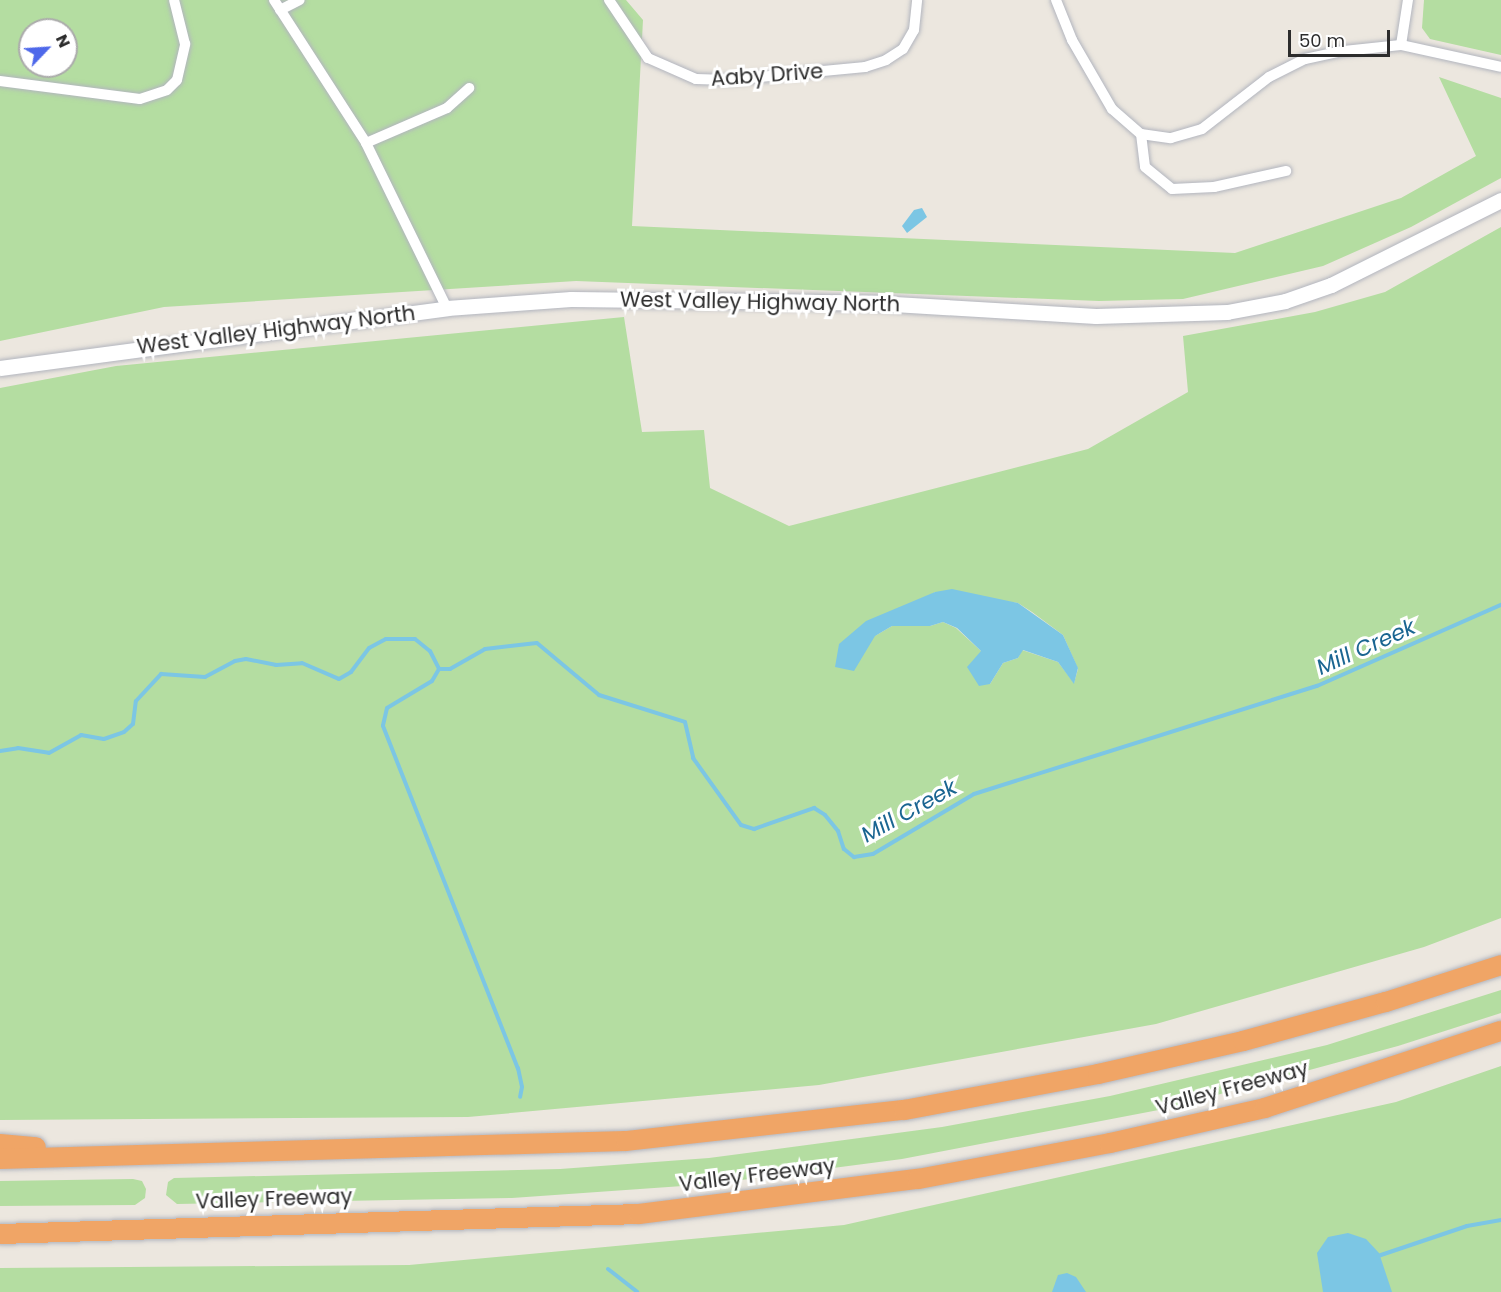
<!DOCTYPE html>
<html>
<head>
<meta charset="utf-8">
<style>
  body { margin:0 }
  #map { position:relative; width:1501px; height:1292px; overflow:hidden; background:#ece7df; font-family:Poppins,sans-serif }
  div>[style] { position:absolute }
  .green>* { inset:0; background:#b4dda1 }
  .water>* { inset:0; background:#7cc6e4 }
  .stream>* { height:4px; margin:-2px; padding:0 2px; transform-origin:2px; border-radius:2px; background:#7cc6e4 }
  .roads { filter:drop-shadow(0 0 2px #b2b5be) drop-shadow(0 0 2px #b2b5be) }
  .minor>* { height:10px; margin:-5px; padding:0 5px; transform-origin:5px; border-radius:5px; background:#fff }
  .secondary>* { height:15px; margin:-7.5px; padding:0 7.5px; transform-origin:7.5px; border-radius:7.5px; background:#fff }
  .motorway>* { height:20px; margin:-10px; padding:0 10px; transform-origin:10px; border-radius:10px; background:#f0a566 }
  span { translate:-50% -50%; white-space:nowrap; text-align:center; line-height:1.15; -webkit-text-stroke:6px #fff; paint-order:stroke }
  .street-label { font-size:21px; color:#2c2c2c }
  .water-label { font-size:22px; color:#1a6591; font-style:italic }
  .north { position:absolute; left:18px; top:18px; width:60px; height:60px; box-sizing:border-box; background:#fff; border:2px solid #ababab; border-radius:50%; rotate:65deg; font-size:16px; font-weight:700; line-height:24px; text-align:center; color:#2c2c2c }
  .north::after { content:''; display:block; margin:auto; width:21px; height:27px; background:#4e68ea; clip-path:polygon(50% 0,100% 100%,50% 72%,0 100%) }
  .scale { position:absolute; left:1288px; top:30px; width:102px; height:27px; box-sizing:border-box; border:3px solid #2c2c2c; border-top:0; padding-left:8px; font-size:18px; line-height:21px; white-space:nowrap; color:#2c2c2c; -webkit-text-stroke:4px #fff; paint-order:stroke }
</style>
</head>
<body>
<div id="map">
  <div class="green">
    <div style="clip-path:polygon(evenodd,0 0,626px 0,643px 20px,632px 226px,1235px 253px,1401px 198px,1476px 156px,1439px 77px,1501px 98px,1501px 178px,1411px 227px,1323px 266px,1183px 299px,1099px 301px,576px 281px,164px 307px,0 341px,0 0,30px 30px,66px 30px,66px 66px,30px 66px,30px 30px)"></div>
    <div style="clip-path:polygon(1424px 0,1501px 0,1501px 55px,1430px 39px,1422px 28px)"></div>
    <div style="clip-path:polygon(evenodd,1501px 227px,1501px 918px,1424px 947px,1156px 1024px,819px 1085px,468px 1117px,0 1120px,0 388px,116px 366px,624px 317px,642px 432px,704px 430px,710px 488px,789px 526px,1088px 449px,1188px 392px,1183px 336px,1315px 312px,1385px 292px,1501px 227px,935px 592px,1018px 603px,1032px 612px,1063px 635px,1078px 669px,1074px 683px,1058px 662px,1022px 650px,1018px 658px,1003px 663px,990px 684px,981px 651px,956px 628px,943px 622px,930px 626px,892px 626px,875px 636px,935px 592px)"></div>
    <div style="clip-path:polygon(1501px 990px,1501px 1013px,1398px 1046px,1169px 1108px,902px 1159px,711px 1184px,512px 1198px,177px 1204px,166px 1195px,168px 1182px,174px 1178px,560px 1169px,709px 1158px,942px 1127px,1110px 1096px,1327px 1045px)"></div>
    <div style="clip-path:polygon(1501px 1066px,1501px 1292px,0 1292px,0 1268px,409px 1265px,844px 1225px,1396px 1102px)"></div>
    <div style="clip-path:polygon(133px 1179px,142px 1181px,146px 1189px,145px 1198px,135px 1205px,0 1206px,0 1181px)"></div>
  </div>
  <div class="water">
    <div style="clip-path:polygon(922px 208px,927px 217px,907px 233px,902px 226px,914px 210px)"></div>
    <div style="clip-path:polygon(952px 589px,1018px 603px,1063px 635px,1078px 668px,1074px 684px,1058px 662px,1023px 650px,1018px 658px,1003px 663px,990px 684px,979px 686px,967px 667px,981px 651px,957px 628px,943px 622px,930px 626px,892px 626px,875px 636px,854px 671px,835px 667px,839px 644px,866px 621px,935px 592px)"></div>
    <div style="clip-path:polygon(1348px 1233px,1366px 1239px,1379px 1253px,1392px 1292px,1323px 1292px,1317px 1253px,1328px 1237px)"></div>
    <div style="clip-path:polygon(1067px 1273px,1076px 1277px,1086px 1292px,1052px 1292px,1058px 1275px)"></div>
  </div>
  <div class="stream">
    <div style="left:439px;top:669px;width:14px;rotate:120deg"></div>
    <div style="left:432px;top:681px;width:52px;rotate:149deg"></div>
    <div style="left:387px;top:708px;width:18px;rotate:103deg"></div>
    <div style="left:383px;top:726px;width:368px;rotate:68.5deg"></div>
    <div style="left:518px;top:1068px;width:19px;rotate:78deg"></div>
    <div style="left:522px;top:1087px;width:10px;rotate:101deg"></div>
    <div style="left:0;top:751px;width:18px;rotate:-9deg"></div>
    <div style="left:18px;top:748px;width:31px;rotate:9deg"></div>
    <div style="left:49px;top:753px;width:37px;rotate:-29deg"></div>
    <div style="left:81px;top:735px;width:23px;rotate:10deg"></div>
    <div style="left:104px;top:739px;width:21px;rotate:-19deg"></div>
    <div style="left:124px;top:732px;width:12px;rotate:-42deg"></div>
    <div style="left:133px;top:724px;width:23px;rotate:-83deg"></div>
    <div style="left:136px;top:701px;width:37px;rotate:-47deg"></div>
    <div style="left:161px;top:674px;width:44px;rotate:3.9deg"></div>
    <div style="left:205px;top:677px;width:34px;rotate:-28deg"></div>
    <div style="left:235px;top:661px;width:11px;rotate:-10deg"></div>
    <div style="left:246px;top:659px;width:31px;rotate:11deg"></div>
    <div style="left:276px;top:665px;width:26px;rotate:-4deg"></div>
    <div style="left:302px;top:663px;width:40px;rotate:23.4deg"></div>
    <div style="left:339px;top:679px;width:14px;rotate:-30deg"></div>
    <div style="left:351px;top:672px;width:30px;rotate:-53deg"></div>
    <div style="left:369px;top:648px;width:19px;rotate:-28deg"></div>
    <div style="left:386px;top:639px;width:29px"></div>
    <div style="left:415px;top:639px;width:19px;rotate:39deg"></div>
    <div style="left:430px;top:651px;width:20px;rotate:63deg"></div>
    <div style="left:439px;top:669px;width:11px"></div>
    <div style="left:450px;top:669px;width:40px;rotate:-29.7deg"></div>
    <div style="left:485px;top:649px;width:52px;rotate:-6.6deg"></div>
    <div style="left:537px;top:643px;width:81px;rotate:40deg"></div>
    <div style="left:599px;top:695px;width:90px;rotate:17.4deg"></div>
    <div style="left:685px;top:722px;width:37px;rotate:77deg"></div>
    <div style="left:693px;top:758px;width:82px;rotate:54.4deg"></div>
    <div style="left:741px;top:825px;width:14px;rotate:17deg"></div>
    <div style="left:754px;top:829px;width:64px;rotate:-19.3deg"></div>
    <div style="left:814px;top:808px;width:13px;rotate:32deg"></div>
    <div style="left:825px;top:815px;width:21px;rotate:51deg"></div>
    <div style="left:838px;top:831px;width:19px;rotate:72deg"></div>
    <div style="left:844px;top:849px;width:13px;rotate:39deg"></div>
    <div style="left:854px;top:857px;width:19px;rotate:-9deg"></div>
    <div style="left:873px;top:854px;width:117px;rotate:-30.7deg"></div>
    <div style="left:974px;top:794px;width:360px;rotate:-17.5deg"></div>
    <div style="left:1317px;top:686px;width:201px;rotate:-23.8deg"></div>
    <div style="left:1378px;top:1256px;width:94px;rotate:-18.6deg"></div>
    <div style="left:1467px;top:1226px;width:35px;rotate:-10deg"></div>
    <div style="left:608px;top:1269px;width:37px;rotate:38deg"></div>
  </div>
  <div class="roads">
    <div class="minor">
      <div style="left:274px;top:0;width:170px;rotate:57.2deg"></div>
      <div style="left:366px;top:143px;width:184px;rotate:63.9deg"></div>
      <div style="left:609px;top:0;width:70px;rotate:56.1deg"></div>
      <div style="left:648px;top:58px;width:52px;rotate:23.6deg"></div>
      <div style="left:696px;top:79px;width:32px;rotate:2deg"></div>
      <div style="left:728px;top:80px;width:138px;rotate:-5.4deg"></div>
      <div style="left:865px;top:67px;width:22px;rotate:-18deg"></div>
      <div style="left:886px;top:60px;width:20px;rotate:-33deg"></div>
      <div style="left:903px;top:49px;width:22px;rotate:-60deg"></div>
      <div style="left:914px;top:30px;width:30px;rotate:-84deg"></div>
      <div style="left:1056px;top:0;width:43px;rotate:68.2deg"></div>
      <div style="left:1072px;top:40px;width:80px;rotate:59.9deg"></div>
      <div style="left:1112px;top:109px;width:38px;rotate:41deg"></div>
      <div style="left:1141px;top:134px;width:30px;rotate:8deg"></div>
      <div style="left:1171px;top:138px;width:32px;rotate:-16deg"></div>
      <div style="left:1202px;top:129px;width:85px;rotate:-37.8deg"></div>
      <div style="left:1269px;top:77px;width:40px;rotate:-26.6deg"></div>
      <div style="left:1305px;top:59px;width:40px;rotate:-12deg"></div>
      <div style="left:1344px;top:51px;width:57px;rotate:-6deg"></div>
      <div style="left:1401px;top:45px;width:46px;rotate:-81.2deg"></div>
      <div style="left:280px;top:10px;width:22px;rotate:-27deg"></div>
      <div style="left:1401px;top:45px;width:102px;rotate:12.4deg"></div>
      <div style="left:0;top:81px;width:141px;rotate:7.3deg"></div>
      <div style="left:140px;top:99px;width:28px;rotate:-18deg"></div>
      <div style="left:167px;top:90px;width:14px;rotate:-45deg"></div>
      <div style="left:177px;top:80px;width:37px;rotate:-77deg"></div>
      <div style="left:185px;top:44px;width:45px;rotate:-104deg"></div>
      <div style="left:1141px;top:134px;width:33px;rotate:83deg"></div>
      <div style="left:1145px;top:167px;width:35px;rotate:39deg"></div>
      <div style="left:1172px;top:189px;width:42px;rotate:-2.7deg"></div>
      <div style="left:1214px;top:187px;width:74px;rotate:-12.5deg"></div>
      <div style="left:366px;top:143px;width:88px;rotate:-23.4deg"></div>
      <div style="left:447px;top:108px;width:30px;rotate:-42deg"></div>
    </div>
    <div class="secondary">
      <div style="left:0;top:368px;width:451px;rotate:-7.6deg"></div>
      <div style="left:447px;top:308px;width:124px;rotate:-4.2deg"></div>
      <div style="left:571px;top:299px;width:306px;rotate:0.7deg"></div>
      <div style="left:877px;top:303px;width:219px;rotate:3.4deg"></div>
      <div style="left:1096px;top:316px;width:131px;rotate:-1.7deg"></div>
      <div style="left:1227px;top:312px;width:59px;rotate:-10.7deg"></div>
      <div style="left:1285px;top:301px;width:49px;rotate:-19.2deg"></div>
      <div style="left:1331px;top:285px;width:190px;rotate:-26.6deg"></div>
    </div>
    <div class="motorway">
      <div style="left:0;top:1144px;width:36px;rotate:5deg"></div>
      <div style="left:0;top:1159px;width:626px;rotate:-1.65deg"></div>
      <div style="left:626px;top:1141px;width:280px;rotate:-6.4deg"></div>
      <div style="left:904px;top:1110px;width:197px;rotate:-10.5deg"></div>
      <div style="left:1098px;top:1074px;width:149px;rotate:-12.8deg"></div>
      <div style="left:1243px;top:1041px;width:148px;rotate:-15.3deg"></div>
      <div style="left:1386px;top:1002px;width:121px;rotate:-17.8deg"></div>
      <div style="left:0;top:1234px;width:639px;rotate:-1.79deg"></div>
      <div style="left:639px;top:1214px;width:281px;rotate:-7.2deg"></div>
      <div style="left:918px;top:1179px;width:195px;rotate:-10.6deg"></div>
      <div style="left:1110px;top:1143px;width:159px;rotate:-12.7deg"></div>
      <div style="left:1265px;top:1108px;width:248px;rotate:-18.1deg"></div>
    </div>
  </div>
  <div class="street-label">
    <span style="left:767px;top:75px;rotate:-4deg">Aaby Drive</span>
    <span style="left:760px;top:302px;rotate:1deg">West Valley Highway North</span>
    <span style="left:276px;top:330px;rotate:-7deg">West Valley Highway North</span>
    <span style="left:1232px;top:1088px;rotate:-15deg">Valley Freeway</span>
    <span style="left:757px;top:1175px;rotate:-7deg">Valley Freeway</span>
    <span style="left:274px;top:1199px;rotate:-2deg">Valley Freeway</span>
  </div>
  <div class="water-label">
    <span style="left:1366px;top:647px;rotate:-24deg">Mill Creek</span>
    <span style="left:909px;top:811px;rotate:-29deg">Mill Creek</span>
  </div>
  <div class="north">N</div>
  <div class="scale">50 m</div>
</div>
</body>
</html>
